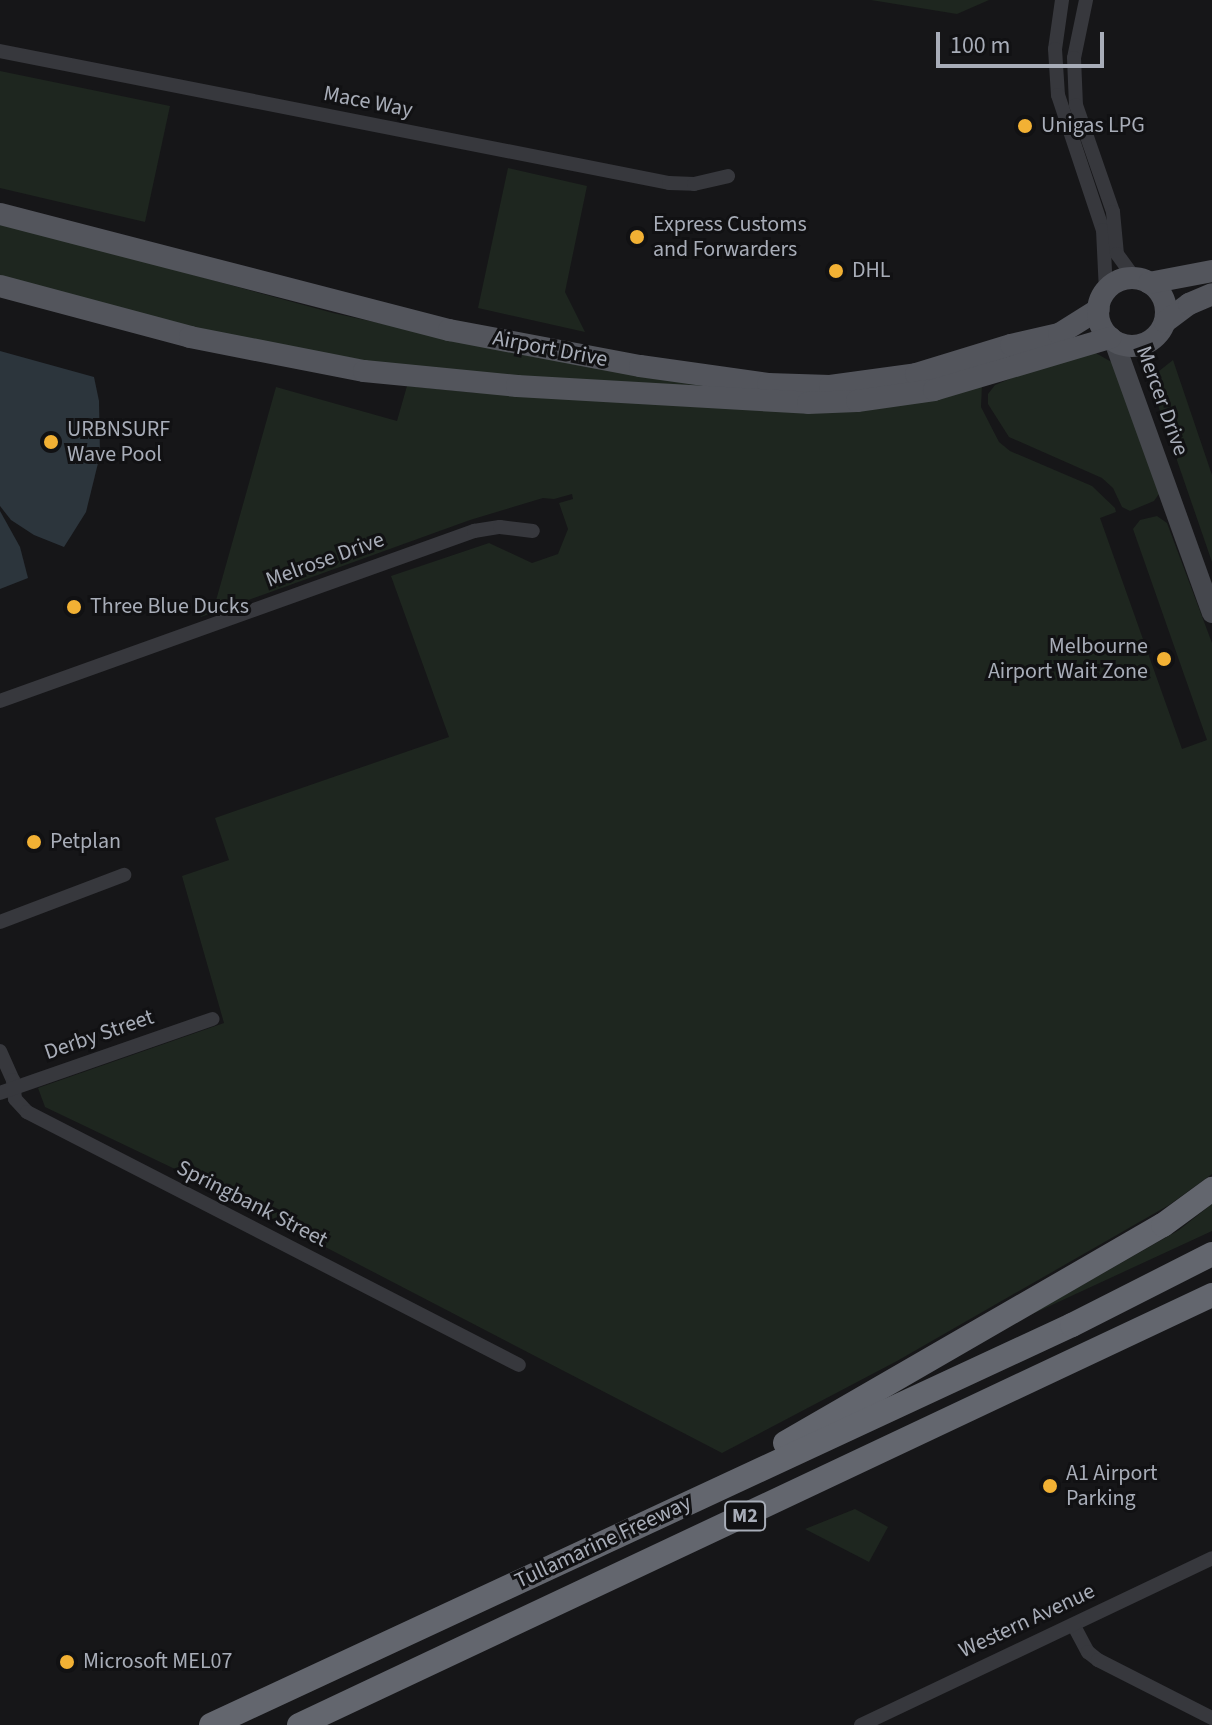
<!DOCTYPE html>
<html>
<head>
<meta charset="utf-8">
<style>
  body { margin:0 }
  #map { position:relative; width:1212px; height:1725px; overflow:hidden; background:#161618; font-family:"Source Sans 3",sans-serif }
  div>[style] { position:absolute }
  .green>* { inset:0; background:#1e261f }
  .water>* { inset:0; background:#2c353c }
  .street>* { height:14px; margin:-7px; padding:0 7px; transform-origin:7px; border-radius:7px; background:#37383d }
  .secondary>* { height:20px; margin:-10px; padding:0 10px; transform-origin:10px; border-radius:10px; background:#45474d }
  .primary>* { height:22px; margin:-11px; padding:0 11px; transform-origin:11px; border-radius:11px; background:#53555c }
  .primary>.ring { margin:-11px; padding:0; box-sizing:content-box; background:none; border:22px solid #53555c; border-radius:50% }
  .highway>* { height:24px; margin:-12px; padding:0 12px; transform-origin:12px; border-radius:12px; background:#63666e }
  .dots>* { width:22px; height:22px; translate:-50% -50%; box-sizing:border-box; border:4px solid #111113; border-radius:50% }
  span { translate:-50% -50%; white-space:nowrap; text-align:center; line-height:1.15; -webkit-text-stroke:6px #111113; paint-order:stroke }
  .shield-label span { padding:2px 6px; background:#111113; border:2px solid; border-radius:6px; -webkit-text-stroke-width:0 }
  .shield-label { font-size:20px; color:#a8adb8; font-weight:700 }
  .street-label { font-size:22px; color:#a8adb8 }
  .poi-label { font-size:22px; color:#a8adb8 }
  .left { translate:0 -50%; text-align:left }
  .right { translate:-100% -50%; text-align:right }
  .scale { position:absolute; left:936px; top:32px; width:168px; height:36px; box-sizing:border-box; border:4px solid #a8adb8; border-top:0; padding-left:10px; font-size:24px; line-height:28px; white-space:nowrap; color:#a8adb8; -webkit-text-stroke:6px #111113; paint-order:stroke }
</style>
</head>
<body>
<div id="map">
  <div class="green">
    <div style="clip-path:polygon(871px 0,989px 0,957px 14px)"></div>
    <div style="clip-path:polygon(0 71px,170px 106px,145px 222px,0 188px)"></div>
    <div style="clip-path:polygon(508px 168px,587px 186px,565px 292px,585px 332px,478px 308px)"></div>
    <div style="clip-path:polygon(0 222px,333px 313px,471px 343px,725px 388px,724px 395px,406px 368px,209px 332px,0 278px)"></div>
    <div style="clip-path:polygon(1094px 352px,1115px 364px,1161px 491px,1154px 501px,1130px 511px,1122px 507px,1113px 488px,1102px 478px,1009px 437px,988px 404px,988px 394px,995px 385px,1058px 359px)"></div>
    <div style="clip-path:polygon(1173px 360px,1212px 475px,1212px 562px,1149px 379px)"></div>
    <div style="clip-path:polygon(982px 384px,981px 407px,999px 442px,1010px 451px,1092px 486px,1115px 508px,1116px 512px,1100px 518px,1182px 749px,1207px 740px,1133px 529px,1140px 520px,1157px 516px,1167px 523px,1212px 643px,1212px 1174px,1169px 1205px,897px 1361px,722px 1453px,177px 1170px,45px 1107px,38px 1088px,224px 1023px,182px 876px,229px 860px,215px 818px,449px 737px,391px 576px,489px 543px,532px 563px,558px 554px,568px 529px,559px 503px,573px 499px,572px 494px,554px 499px,543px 498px,470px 520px,201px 617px,197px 611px,215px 604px,276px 387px,397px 421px,407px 386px,478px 393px)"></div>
    <div style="clip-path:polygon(1212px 1204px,1212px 1231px,1028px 1316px,1179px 1230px)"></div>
    <div style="clip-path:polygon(855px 1509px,888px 1527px,869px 1562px,805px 1529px)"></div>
  </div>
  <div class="water">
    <div style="clip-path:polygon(0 351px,94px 377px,99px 401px,100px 455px,86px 512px,64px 547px,34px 535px,11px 520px,0 506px)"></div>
    <div style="clip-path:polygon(0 511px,20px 547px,28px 578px,0 589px)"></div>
  </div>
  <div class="street">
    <div style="left:1062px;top:0;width:49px;rotate:98.1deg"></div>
    <div style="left:1055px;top:49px;width:46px;rotate:86.3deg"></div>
    <div style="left:1058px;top:95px;width:142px;rotate:71.6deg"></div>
    <div style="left:1103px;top:230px;width:62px;rotate:87.2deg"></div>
    <div style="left:1086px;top:0;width:59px;rotate:101.7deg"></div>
    <div style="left:1074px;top:58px;width:47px;rotate:87.6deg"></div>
    <div style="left:1076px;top:105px;width:113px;rotate:70.9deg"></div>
    <div style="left:1113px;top:212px;width:42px;rotate:84.6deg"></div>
    <div style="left:1117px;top:254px;width:31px;rotate:54deg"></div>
    <div style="left:0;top:51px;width:682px;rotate:11.16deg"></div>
    <div style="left:669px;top:183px;width:25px;rotate:2deg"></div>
    <div style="left:694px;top:184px;width:35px;rotate:-13deg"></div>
    <div style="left:0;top:701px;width:504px;rotate:-19.73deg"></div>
    <div style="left:474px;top:531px;width:26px;rotate:-9deg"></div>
    <div style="left:500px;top:527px;width:33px;rotate:7deg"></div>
    <div style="left:0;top:922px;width:133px;rotate:-20.8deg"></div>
    <div style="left:0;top:1051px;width:32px;rotate:66deg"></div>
    <div style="left:13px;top:1080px;width:19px;rotate:84deg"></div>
    <div style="left:15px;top:1099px;width:18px;rotate:47deg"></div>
    <div style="left:27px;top:1112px;width:553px;rotate:27.21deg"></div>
    <div style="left:0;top:1093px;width:225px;rotate:-19.2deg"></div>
    <div style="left:1074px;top:1626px;width:30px;rotate:62deg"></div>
    <div style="left:1088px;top:1652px;width:13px;rotate:39deg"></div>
    <div style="left:1098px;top:1660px;width:128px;rotate:27deg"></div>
    <div style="left:861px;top:1725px;width:389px;rotate:-25.4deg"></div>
  </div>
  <div class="secondary">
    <div style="left:1114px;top:341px;width:289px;rotate:70.2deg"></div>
  </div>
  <div class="primary">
    <div style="left:0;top:214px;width:464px;rotate:14.5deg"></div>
    <div style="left:449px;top:330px;width:194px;rotate:10.7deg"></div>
    <div style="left:640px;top:366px;width:129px;rotate:8deg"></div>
    <div style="left:768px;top:384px;width:62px;rotate:1.8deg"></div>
    <div style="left:830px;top:386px;width:87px;rotate:-7.9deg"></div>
    <div style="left:916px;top:374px;width:99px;rotate:-17deg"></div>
    <div style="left:1011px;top:345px;width:49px;rotate:-12.9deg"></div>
    <div style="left:1059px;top:334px;width:47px;rotate:-32deg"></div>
    <div class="ring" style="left:1098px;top:278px;width:46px;height:46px"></div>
    <div style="left:1149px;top:283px;width:64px;rotate:-10.8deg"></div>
    <div style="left:0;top:286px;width:197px;rotate:15deg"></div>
    <div style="left:190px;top:337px;width:177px;rotate:11.1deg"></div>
    <div style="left:364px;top:371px;width:154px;rotate:5.6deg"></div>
    <div style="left:517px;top:386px;width:291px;rotate:3.3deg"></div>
    <div style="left:808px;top:403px;width:49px;rotate:-2.3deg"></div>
    <div style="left:857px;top:401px;width:78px;rotate:-8.1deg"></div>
    <div style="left:934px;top:390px;width:184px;rotate:-16.5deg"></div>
    <div style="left:1165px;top:322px;width:30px;rotate:-37deg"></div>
    <div style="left:1189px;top:304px;width:25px;rotate:-23deg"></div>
  </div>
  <div class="highway">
    <div style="left:785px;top:1443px;width:436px;rotate:-30deg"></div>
    <div style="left:1163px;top:1225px;width:61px;rotate:-36.3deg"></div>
    <div style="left:211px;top:1725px;width:949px;rotate:-24.92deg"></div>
    <div style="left:1072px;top:1325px;width:157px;rotate:-26.9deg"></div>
    <div style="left:299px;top:1725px;width:1009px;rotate:-25.22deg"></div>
  </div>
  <div class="dots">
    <div style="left:1025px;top:126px;background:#f2b134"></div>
    <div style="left:637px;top:237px;background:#f2b134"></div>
    <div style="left:836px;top:271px;background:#f2b134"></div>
    <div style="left:51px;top:442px;background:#f2b134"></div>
    <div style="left:74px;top:607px;background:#f2b134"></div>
    <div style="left:1164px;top:659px;background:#f2b134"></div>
    <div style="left:34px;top:842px;background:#f2b134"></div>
    <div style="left:1050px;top:1486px;background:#f2b134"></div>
    <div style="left:67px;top:1662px;background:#f2b134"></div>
  </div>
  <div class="shield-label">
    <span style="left:745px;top:1516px">M2</span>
  </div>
  <div class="street-label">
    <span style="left:368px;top:102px;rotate:11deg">Mace Way</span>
    <span style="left:550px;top:349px;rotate:11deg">Airport Drive</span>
    <span style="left:1162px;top:401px;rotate:70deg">Mercer Drive</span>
    <span style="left:325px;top:560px;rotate:-20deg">Melrose Drive</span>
    <span style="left:99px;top:1035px;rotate:-19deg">Derby Street</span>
    <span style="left:252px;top:1204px;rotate:27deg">Springbank Street</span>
    <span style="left:603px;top:1542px;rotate:-25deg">Tullamarine Freeway</span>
    <span style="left:1027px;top:1621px;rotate:-25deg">Western Avenue</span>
  </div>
  <div class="poi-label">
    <span class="left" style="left:1041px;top:126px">Unigas LPG</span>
    <span class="left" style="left:653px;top:237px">Express Customs<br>and Forwarders</span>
    <span class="left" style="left:852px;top:271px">DHL</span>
    <span class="left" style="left:67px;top:442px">URBNSURF<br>Wave Pool</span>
    <span class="left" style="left:90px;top:607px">Three Blue Ducks</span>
    <span class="right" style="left:1148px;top:659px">Melbourne<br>Airport Wait Zone</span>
    <span class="left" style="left:50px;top:842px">Petplan</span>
    <span class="left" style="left:1066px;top:1486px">A1 Airport<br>Parking</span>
    <span class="left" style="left:83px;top:1662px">Microsoft MEL07</span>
  </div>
  <div class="scale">100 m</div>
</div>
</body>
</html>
